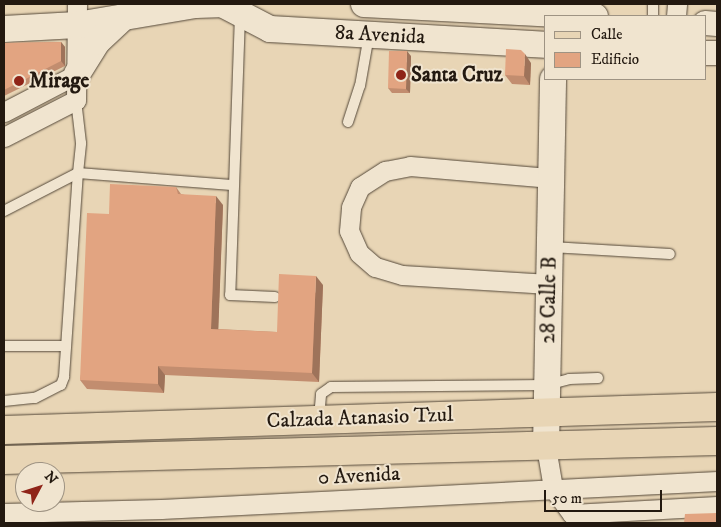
<!DOCTYPE html>
<html>
<head>
<meta charset="utf-8">
<style>
  body { margin:0 }
  #map { position:relative; width:721px; height:527px; overflow:hidden; background:#e8d5b5; font-family:"IM FELL DW Pica",serif }
  div>[style] { position:absolute }
  .roads { filter:drop-shadow(0 0 1px #544839) drop-shadow(0 0 1px #544839) }
  .service>* { height:10px; margin:-5px; padding:0 5px; transform-origin:5px; border-radius:5px; background:#f0e4cf }
  .minor>* { height:19px; margin:-9.5px; padding:0 9.5px; transform-origin:9.5px; border-radius:9.5px; background:#f0e4cf }
  .tertiary>* { height:24px; margin:-12px; padding:0 12px; transform-origin:12px; border-radius:12px; background:#f0e4cf }
  .secondary>* { height:26px; margin:-13px; padding:0 13px; transform-origin:13px; border-radius:13px; background:#f0e4cf }
  .primary>* { height:28px; margin:-14px; padding:0 14px; transform-origin:14px; border-radius:14px; background:#e8d5b5 }
  .wall>* { inset:0; background:#c28d6f }
  .shaded-wall>* { inset:0; background:#9e735a }
  .building>* { inset:0; background:#e2a481 }
  .dots>* { width:14px; height:14px; translate:-50% -50%; box-sizing:border-box; border:2px solid #f0e4cf; border-radius:50% }
  span { translate:-50% -50%; white-space:nowrap; text-align:center; line-height:1.15; -webkit-text-stroke:4px #f0e4cf; paint-order:stroke }
  .street-label { font-size:21px; color:#231910 }
  .poi-label { font-size:21px; color:#231910; font-weight:700 }
  .left { translate:0 -50%; text-align:left }
  .frame { position:absolute; inset:0; border:5px solid #231910; pointer-events:none }
  .legend { position:absolute; left:544px; top:15px; width:162px; height:65px; box-sizing:border-box; background:#f0e4cf; border:1px solid #9e9383; margin:0; padding:6px 9px; list-style:none; font-size:15px; color:#231910 }
  .legend li { display:flex; align-items:center; gap:10px; height:25px }
  .legend b { width:25px; border:1px solid #9e9383 }
  .north { position:absolute; left:15px; top:462px; width:50px; height:50px; box-sizing:border-box; background:#f0e4cf; border:1px solid #9e9383; border-radius:50%; rotate:50deg; font-size:14px; font-weight:700; line-height:20px; text-align:center; color:#231910 }
  .north::after { content:''; display:block; margin:auto; width:18px; height:22px; background:#8f2418; clip-path:polygon(50% 0,100% 100%,50% 72%,0 100%) }
  .scale { position:absolute; left:544px; top:490px; width:118px; height:22px; box-sizing:border-box; border:2px solid #231910; border-top:0; padding-left:6px; font-size:15px; line-height:18px; white-space:nowrap; color:#231910; -webkit-text-stroke:4px #f0e4cf; paint-order:stroke }
</style>
</head>
<body>
<div id="map">
  <div class="roads">
    <div class="service">
      <div style="left:240px;top:15px;width:280px;rotate:92deg"></div>
      <div style="left:230px;top:295px;width:45px;rotate:2.5deg"></div>
      <div style="left:653px;top:16px;width:12px;rotate:-90deg"></div>
      <div style="left:348px;top:122px;width:38px;rotate:-72deg"></div>
      <div style="left:360px;top:86px;width:52px;rotate:-80deg"></div>
      <div style="left:4px;top:211px;width:83px;rotate:-27.2deg"></div>
      <div style="left:78px;top:173px;width:30px;rotate:-84deg"></div>
      <div style="left:81px;top:143px;width:43px;rotate:-96.6deg"></div>
      <div style="left:551px;top:247px;width:119px;rotate:3.4deg"></div>
      <div style="left:4px;top:346px;width:62px"></div>
      <div style="left:4px;top:401px;width:31px;rotate:-6deg"></div>
      <div style="left:35px;top:398px;width:29px;rotate:-27deg"></div>
      <div style="left:61px;top:385px;width:9px;rotate:-69deg"></div>
      <div style="left:64px;top:377px;width:204px;rotate:-86.1deg"></div>
      <div style="left:78px;top:173px;width:154px;rotate:4.5deg"></div>
      <div style="left:319px;top:418px;width:24px;rotate:-85deg"></div>
      <div style="left:321px;top:394px;width:12px;rotate:-35deg"></div>
      <div style="left:331px;top:387px;width:216px;rotate:-0.5deg"></div>
      <div style="left:547px;top:385px;width:23px;rotate:-15deg"></div>
      <div style="left:569px;top:379px;width:29px;rotate:-2deg"></div>
    </div>
    <div class="minor">
      <div style="left:676px;top:16px;width:12px;rotate:-85deg"></div>
      <div style="left:4px;top:112px;width:82px;rotate:-27.5deg"></div>
      <div style="left:4px;top:137px;width:81px;rotate:-27.2deg"></div>
      <div style="left:76px;top:100px;width:96px;rotate:-89.4deg"></div>
      <div style="left:549px;top:284px;width:147px;rotate:-176.5deg"></div>
      <div style="left:402px;top:275px;width:28px;rotate:-163deg"></div>
      <div style="left:375px;top:267px;width:21px;rotate:-139deg"></div>
      <div style="left:359px;top:253px;width:24px;rotate:-114deg"></div>
      <div style="left:349px;top:231px;width:24px;rotate:-85deg"></div>
      <div style="left:351px;top:207px;width:22px;rotate:-66deg"></div>
      <div style="left:360px;top:187px;width:30px;rotate:-33deg"></div>
      <div style="left:385px;top:171px;width:25px;rotate:-11deg"></div>
      <div style="left:410px;top:166px;width:142px;rotate:4.9deg"></div>
      <div style="left:546px;top:447px;width:42px;rotate:80.3deg"></div>
      <div style="left:553px;top:488px;width:32px;rotate:54deg"></div>
      <div style="left:572px;top:514px;width:145px;rotate:-3.2deg"></div>
      <div style="left:4px;top:513px;width:157px;rotate:-1.5deg"></div>
      <div style="left:161px;top:509px;width:557px;rotate:-2.88deg"></div>
    </div>
    <div class="tertiary">
      <div style="left:553px;top:14px;width:43px;rotate:2.7deg"></div>
      <div style="left:705px;top:23px;width:12px;rotate:5deg"></div>
      <div style="left:705px;top:53px;width:12px"></div>
    </div>
    <div class="secondary">
      <div style="left:222px;top:4px;width:54px;rotate:27.5deg"></div>
      <div style="left:270px;top:29px;width:275px;rotate:3.3deg"></div>
      <div style="left:364px;top:4px;width:189px;rotate:3deg"></div>
      <div style="left:553px;top:14px;width:2px;rotate:90deg"></div>
      <div style="left:4px;top:29px;width:73px;rotate:-3.1deg"></div>
      <div style="left:77px;top:25px;width:120px;rotate:-9.6deg"></div>
      <div style="left:195px;top:5px;width:31px;rotate:-2deg"></div>
      <div style="left:77px;top:74px;width:38px;rotate:-58deg"></div>
      <div style="left:97px;top:42px;width:38px;rotate:-43deg"></div>
      <div style="left:546px;top:447px;width:368px;rotate:-88.9deg"></div>
    </div>
    <div class="primary">
      <div style="left:4px;top:430px;width:713px;rotate:-1.85deg"></div>
      <div style="left:4px;top:460px;width:713px;rotate:-1.53deg"></div>
    </div>
  </div>
  <div class="wall">
    <div style="clip-path:polygon(61px 42px,65px 47px,65px 66px,4px 96px,4px 43px)"></div>
    <div style="clip-path:polygon(411px 56px,410px 93px,392px 93px,388px 88px)"></div>
    <div style="clip-path:polygon(531px 63px,530px 85px,512px 84px,505px 75px)"></div>
    <div style="clip-path:polygon(176px 187px,181px 194px,223px 205px,218px 329px,277px 332px,323px 285px,319px 382px,165px 375px,164px 393px,87px 389px,80px 380px,109px 214px)"></div>
  </div>
  <div class="shaded-wall">
    <div style="clip-path:polygon(61px 42px,65px 47px,65px 66px,61px 61px)"></div>
    <div style="clip-path:polygon(407px 51px,411px 56px,410px 93px,406px 89px)"></div>
    <div style="clip-path:polygon(525px 54px,531px 63px,530px 85px,524px 76px)"></div>
    <div style="clip-path:polygon(216px 196px,223px 205px,218px 338px,211px 329px)"></div>
    <div style="clip-path:polygon(316px 276px,323px 285px,319px 382px,312px 373px)"></div>
    <div style="clip-path:polygon(158px 366px,165px 375px,164px 393px,158px 384px)"></div>
  </div>
  <div class="building">
    <div style="clip-path:polygon(61px 42px,61px 61px,4px 90px,4px 43px)"></div>
    <div style="clip-path:polygon(506px 49px,521px 50px,525px 54px,524px 76px,505px 75px)"></div>
    <div style="clip-path:polygon(389px 51px,407px 51px,406px 89px,388px 88px)"></div>
    <div style="clip-path:polygon(110px 184px,176px 187px,178px 194px,216px 196px,211px 329px,277px 332px,279px 274px,316px 276px,312px 373px,158px 366px,158px 384px,80px 380px,87px 213px,109px 214px)"></div>
    <div style="clip-path:polygon(717px 513px,717px 523px,684px 523px,685px 514px)"></div>
  </div>
  <div class="dots">
    <div style="left:401px;top:75px;background:#8f2418"></div>
    <div style="left:19px;top:81px;background:#8f2418"></div>
  </div>
  <div class="street-label">
    <span style="left:380px;top:35px;rotate:3deg">8a Avenida</span>
    <span style="left:549px;top:300px;rotate:-89deg">28 Calle B</span>
    <span style="left:360px;top:418px;rotate:-2deg">Calzada Atanasio Tzul</span>
    <span style="left:359px;top:476px;rotate:-3deg">0 Avenida</span>
  </div>
  <div class="poi-label">
    <span class="left" style="left:411px;top:75px">Santa Cruz</span>
    <span class="left" style="left:29px;top:81px">Mirage</span>
  </div>
  <div class="frame"></div>
  <ul class="legend">
  <li><b style="height:6px;background:#e8d5b5"></b>Calle</li>
  <li><b style="height:14px;background:#e2a481"></b>Edificio</li>
  </ul>
  <div class="north">N</div>
  <div class="scale">50 m</div>
</div>
</body>
</html>
